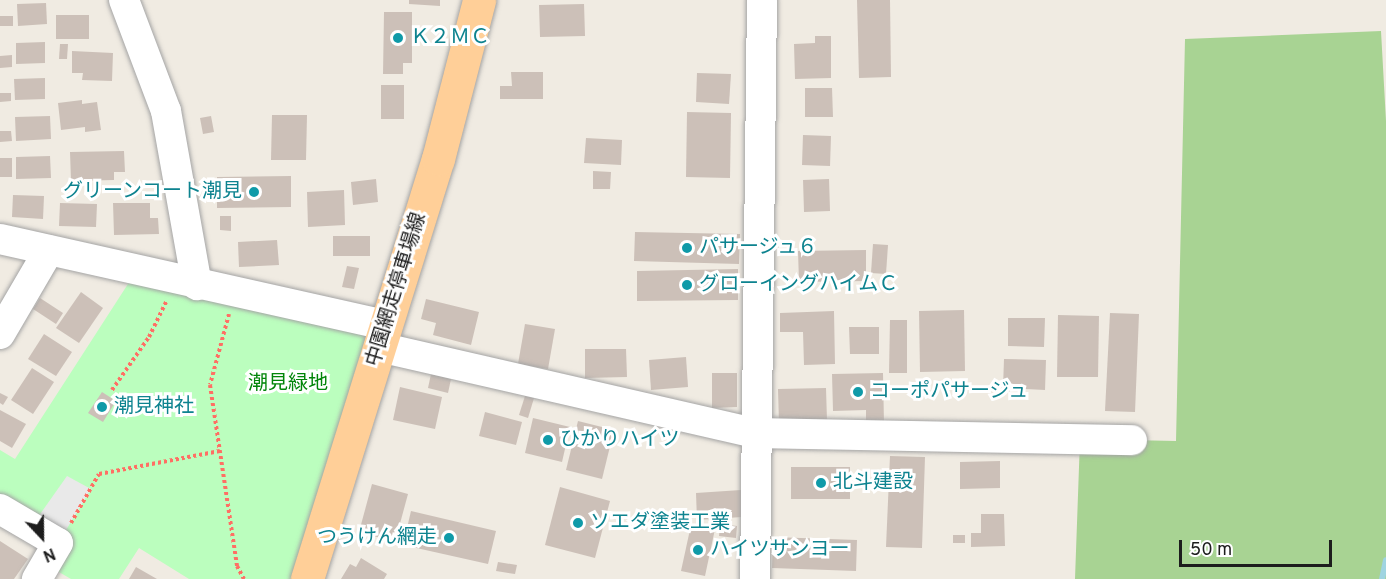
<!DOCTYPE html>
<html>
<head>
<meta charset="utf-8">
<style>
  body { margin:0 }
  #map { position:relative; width:1386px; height:579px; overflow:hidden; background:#f0ebe2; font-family:Overpass,"Noto Sans JP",sans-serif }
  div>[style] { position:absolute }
  .forest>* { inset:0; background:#a8d393 }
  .park>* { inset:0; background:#bbfebe }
  .parking>* { inset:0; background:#e9e9e9 }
  .stream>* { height:6px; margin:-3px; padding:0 3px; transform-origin:3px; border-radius:3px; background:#9fd4e1 }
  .building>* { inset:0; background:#ccc0b8 }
  .path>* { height:4px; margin-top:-2px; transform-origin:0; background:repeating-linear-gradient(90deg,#ff6f64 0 3px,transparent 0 6px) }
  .roads { filter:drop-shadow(0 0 2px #a4a4a4) drop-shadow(0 0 2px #a4a4a4) }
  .minor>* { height:30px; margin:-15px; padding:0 15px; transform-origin:15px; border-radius:15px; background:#fff }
  .major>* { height:33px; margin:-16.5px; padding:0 16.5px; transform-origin:16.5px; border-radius:16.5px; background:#ffcf98 }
  .dots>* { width:16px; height:16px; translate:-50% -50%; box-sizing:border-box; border:3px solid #fff; border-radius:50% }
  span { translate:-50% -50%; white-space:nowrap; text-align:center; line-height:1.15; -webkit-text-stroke:6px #fff; paint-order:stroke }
  .culture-label { font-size:20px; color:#0d838f }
  .left { translate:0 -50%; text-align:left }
  .right { translate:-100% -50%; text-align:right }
  .street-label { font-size:20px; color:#1d1d1d }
  .park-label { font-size:20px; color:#028509 }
  .north { position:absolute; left:12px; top:507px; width:60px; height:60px; -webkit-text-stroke:4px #fff; paint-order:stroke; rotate:158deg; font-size:16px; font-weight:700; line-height:24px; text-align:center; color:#1d1d1d }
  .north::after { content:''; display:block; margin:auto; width:21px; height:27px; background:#1d1d1d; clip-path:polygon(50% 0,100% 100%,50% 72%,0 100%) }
  .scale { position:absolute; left:1179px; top:540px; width:153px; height:27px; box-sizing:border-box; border:3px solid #1d1d1d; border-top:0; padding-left:8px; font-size:18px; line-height:21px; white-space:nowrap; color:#1d1d1d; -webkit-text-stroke:4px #fff; paint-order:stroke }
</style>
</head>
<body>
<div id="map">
  <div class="forest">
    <div style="clip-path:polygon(1381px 31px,1386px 121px,1386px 579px,1075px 579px,1080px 439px,1176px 441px,1185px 39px)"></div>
  </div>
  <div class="park">
    <div style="clip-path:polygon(137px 270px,385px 325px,307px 579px,189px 579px,139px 548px,119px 579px,71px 579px,45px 564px,90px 489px,31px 527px,0 509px,0 450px,15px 459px)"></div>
  </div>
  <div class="parking">
    <div style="clip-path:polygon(67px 476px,91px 489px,58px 543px,31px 527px)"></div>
  </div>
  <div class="stream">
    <div style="left:1382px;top:579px;width:19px;rotate:-78deg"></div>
  </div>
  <div class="building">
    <div style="clip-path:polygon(409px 0,440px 0,440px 6px,409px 4px)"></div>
    <div style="clip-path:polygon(857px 0,890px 0,891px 77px,859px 78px)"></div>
    <div style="clip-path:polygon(46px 3px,47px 24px,18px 26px,17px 4px)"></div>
    <div style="clip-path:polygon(584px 4px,585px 36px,540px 37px,539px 5px)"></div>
    <div style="clip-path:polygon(384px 12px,412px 12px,412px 63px,403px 63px,403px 74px,383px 74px)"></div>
    <div style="clip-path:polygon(56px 15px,89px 15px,89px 39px,56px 39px)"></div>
    <div style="clip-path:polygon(0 16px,13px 16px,13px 26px,0 26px)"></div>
    <div style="clip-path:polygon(815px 36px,831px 36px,831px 78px,795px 79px,794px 44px,815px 43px)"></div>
    <div style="clip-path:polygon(45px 42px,45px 63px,16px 64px,16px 43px)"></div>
    <div style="clip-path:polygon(60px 44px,68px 44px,67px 59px,59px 59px)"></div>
    <div style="clip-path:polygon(72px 51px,113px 53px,112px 81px,82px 80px,83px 73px,72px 73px)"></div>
    <div style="clip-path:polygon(12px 55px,12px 67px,0 68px,0 56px)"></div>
    <div style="clip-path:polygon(511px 72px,543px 72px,543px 99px,500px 99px,500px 86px,512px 86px)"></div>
    <div style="clip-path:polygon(697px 73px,731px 74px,729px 104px,696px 102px)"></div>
    <div style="clip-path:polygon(45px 78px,45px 99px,15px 100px,14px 79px)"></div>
    <div style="clip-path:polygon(381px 85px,404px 85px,404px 119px,381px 119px)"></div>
    <div style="clip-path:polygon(805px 88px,832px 88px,833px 117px,805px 117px)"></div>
    <div style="clip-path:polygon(0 93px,11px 93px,11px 101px,0 102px)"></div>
    <div style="clip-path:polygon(82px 100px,82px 104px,97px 102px,101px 130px,85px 132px,85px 127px,61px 130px,58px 103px)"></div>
    <div style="clip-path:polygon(687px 112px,731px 113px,730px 178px,686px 177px)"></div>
    <div style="clip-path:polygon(272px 115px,307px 115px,306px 160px,271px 160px)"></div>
    <div style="clip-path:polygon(50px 116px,51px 139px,16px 141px,15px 117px)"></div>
    <div style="clip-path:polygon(211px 116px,214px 132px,203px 134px,200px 118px)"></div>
    <div style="clip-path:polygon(0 131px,11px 131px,12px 141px,0 142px)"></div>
    <div style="clip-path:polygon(803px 135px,831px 136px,830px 166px,802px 165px)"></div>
    <div style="clip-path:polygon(586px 138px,622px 140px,621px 165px,584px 163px)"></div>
    <div style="clip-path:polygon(124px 151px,125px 172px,114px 172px,114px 180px,71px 181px,70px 152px)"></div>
    <div style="clip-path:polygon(50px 156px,51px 178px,16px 179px,16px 157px)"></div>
    <div style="clip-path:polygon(0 158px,12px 158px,12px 177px,0 177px)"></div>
    <div style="clip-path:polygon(593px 171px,611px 172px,610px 189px,593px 189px)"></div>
    <div style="clip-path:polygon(291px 176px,291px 207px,217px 208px,217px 177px)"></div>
    <div style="clip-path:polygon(376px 179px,378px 202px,353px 205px,351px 182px)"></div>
    <div style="clip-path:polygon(829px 179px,830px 211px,804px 212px,803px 180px)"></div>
    <div style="clip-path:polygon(344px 190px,345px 225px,308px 227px,307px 192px)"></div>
    <div style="clip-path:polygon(13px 195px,44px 196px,43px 219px,12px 217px)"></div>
    <div style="clip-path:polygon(60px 203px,97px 204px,96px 227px,59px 226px)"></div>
    <div style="clip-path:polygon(113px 203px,150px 203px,150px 218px,158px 218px,159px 234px,114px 235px)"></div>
    <div style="clip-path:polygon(220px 216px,231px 216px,231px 231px,220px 230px)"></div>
    <div style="clip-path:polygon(635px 232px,740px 234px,739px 264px,634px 261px)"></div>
    <div style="clip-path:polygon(333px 236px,370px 236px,370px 256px,333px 256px)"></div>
    <div style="clip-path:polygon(277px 240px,279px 265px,239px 267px,238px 242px)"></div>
    <div style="clip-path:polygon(873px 244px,888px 245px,886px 274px,871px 273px)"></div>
    <div style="clip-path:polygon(866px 250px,866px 281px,799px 282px,798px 251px)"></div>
    <div style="clip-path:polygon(347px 266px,359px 268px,354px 289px,342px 287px)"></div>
    <div style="clip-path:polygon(738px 269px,738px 300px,637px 301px,637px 271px)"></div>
    <div style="clip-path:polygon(81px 292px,103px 308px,79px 343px,56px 328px)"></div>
    <div style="clip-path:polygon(40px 298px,63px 313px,56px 324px,33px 309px)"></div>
    <div style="clip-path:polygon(426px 299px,479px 312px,471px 345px,433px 335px,436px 323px,421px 319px)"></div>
    <div style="clip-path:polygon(964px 310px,965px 371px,920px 372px,919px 311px)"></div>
    <div style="clip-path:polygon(834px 311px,835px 364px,804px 365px,803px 332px,780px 332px,780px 313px)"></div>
    <div style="clip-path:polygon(1110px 313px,1139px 314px,1135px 412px,1105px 411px)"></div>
    <div style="clip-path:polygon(1058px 315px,1099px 316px,1098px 377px,1057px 377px)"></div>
    <div style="clip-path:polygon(1008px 318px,1045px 318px,1044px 347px,1008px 346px)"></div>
    <div style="clip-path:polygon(890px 320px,907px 320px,907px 373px,889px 373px)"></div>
    <div style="clip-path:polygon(525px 324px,555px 329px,548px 369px,518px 364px)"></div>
    <div style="clip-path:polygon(849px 327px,879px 327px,879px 354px,850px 354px)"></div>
    <div style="clip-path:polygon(44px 334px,72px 352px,56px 376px,28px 359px)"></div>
    <div style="clip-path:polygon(585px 349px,626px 349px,627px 377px,585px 378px)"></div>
    <div style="clip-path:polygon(686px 357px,688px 387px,651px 390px,649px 360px)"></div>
    <div style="clip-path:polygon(1004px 359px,1046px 360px,1045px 390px,1003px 388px)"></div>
    <div style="clip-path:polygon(32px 368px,54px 382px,33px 414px,11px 400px)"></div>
    <div style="clip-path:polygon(712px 373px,737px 373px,737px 407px,712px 408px)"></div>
    <div style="clip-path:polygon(883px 373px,884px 424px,866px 425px,866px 410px,833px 411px,832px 374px)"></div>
    <div style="clip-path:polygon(431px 374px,451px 379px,448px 393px,428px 388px)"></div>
    <div style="clip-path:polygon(400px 387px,442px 397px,435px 429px,393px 420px)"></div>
    <div style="clip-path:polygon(826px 388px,827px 421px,779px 423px,778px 389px)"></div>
    <div style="clip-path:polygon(102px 392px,116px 401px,103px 422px,88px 413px)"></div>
    <div style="clip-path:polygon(0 393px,8px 397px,3px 405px,0 403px)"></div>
    <div style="clip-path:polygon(525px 396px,534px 398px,528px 418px,519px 415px)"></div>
    <div style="clip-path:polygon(0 410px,26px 424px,12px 448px,0 441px)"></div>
    <div style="clip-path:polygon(485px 412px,522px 422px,516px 445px,479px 436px)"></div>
    <div style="clip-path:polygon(533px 418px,570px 427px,562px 462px,525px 453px)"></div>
    <div style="clip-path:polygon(578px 421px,614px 430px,602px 479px,566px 470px)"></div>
    <div style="clip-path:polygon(890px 456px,925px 457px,922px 548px,886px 547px)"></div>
    <div style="clip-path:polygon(1000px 461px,1000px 488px,960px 489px,960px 462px)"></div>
    <div style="clip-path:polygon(791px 467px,850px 467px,850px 499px,791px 499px)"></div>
    <div style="clip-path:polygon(372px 484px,408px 494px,395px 542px,359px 532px)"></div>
    <div style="clip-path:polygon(560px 487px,610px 501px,595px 558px,545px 545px)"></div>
    <div style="clip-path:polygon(741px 490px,742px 517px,697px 520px,696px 493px)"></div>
    <div style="clip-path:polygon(411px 511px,496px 531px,488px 564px,403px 545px)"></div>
    <div style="clip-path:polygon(981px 514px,1004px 514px,1005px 546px,971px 547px,971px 533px,981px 533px)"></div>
    <div style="clip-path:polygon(720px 524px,737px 526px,736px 538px,719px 536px)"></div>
    <div style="clip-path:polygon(691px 525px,715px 529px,705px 576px,681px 571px)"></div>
    <div style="clip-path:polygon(953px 535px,965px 535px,965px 543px,953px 543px)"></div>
    <div style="clip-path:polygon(773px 537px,857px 540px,856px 571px,772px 568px)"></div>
    <div style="clip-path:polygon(0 541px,28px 559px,14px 579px,0 579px)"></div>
    <div style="clip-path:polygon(361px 558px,387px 574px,384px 579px,341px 579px,350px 564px,356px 567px)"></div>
    <div style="clip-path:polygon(498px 562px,517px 565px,515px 574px,496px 571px)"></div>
    <div style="clip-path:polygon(136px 567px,157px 579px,129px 579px)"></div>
  </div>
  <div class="path">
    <div style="left:229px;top:314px;width:73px;rotate:105deg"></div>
    <div style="left:210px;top:385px;width:183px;rotate:81.5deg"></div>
    <div style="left:237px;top:566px;width:15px;rotate:62deg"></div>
    <div style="left:112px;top:390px;width:65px;rotate:-55.1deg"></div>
    <div style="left:149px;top:337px;width:39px;rotate:-64deg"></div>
    <div style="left:71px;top:523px;width:56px;rotate:-60.3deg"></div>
    <div style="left:99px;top:474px;width:123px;rotate:-10.8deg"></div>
  </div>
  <div class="roads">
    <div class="minor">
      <div style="left:124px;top:0;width:119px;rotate:69.3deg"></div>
      <div style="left:166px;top:111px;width:177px;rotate:79.9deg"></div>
      <div style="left:0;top:239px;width:394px;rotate:12.6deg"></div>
      <div style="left:0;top:334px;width:97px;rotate:-59.7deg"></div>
      <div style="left:379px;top:347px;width:387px;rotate:12.9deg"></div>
      <div style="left:756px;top:433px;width:376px;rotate:1.1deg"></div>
      <div style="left:0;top:509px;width:67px;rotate:30.4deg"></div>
      <div style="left:58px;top:543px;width:42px;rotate:120.3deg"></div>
      <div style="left:755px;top:579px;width:579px;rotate:-89.31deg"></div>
    </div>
    <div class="major">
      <div style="left:307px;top:579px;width:440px;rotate:-72.7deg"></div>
      <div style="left:438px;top:159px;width:164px;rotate:-75.5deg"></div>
    </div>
  </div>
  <div class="dots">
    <div style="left:398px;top:38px;background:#0f9aa8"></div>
    <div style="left:254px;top:192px;background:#0f9aa8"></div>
    <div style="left:687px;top:248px;background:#0f9aa8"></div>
    <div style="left:687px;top:285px;background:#0f9aa8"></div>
    <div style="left:858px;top:392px;background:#0f9aa8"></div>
    <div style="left:102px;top:407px;background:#0f9aa8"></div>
    <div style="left:548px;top:440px;background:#0f9aa8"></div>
    <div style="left:821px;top:483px;background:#0f9aa8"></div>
    <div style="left:578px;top:523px;background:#0f9aa8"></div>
    <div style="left:449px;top:538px;background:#0f9aa8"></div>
    <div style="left:698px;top:550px;background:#0f9aa8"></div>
  </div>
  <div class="culture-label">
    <span class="left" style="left:410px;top:38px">Ｋ２ＭＣ</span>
    <span class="right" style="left:242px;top:192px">グリーンコート潮見</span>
    <span class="left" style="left:699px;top:248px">パサージュ６</span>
    <span class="left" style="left:699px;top:285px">グローイングハイムＣ</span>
    <span class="left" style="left:870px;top:392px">コーポパサージュ</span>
    <span class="left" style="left:114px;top:407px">潮見神社</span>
    <span class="left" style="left:560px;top:440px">ひかりハイツ</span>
    <span class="left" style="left:833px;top:483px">北斗建設</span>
    <span class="left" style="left:590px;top:523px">ソエダ塗装工業</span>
    <span class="right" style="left:437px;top:538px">つうけん網走</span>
    <span class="left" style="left:710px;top:550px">ハイツサンヨー</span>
  </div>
  <div class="street-label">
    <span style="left:397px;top:290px;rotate:-73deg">中園網走停車場線</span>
  </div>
  <div class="park-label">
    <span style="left:288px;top:384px">潮見緑地</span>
  </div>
  <div class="north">N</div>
  <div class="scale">50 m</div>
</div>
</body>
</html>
